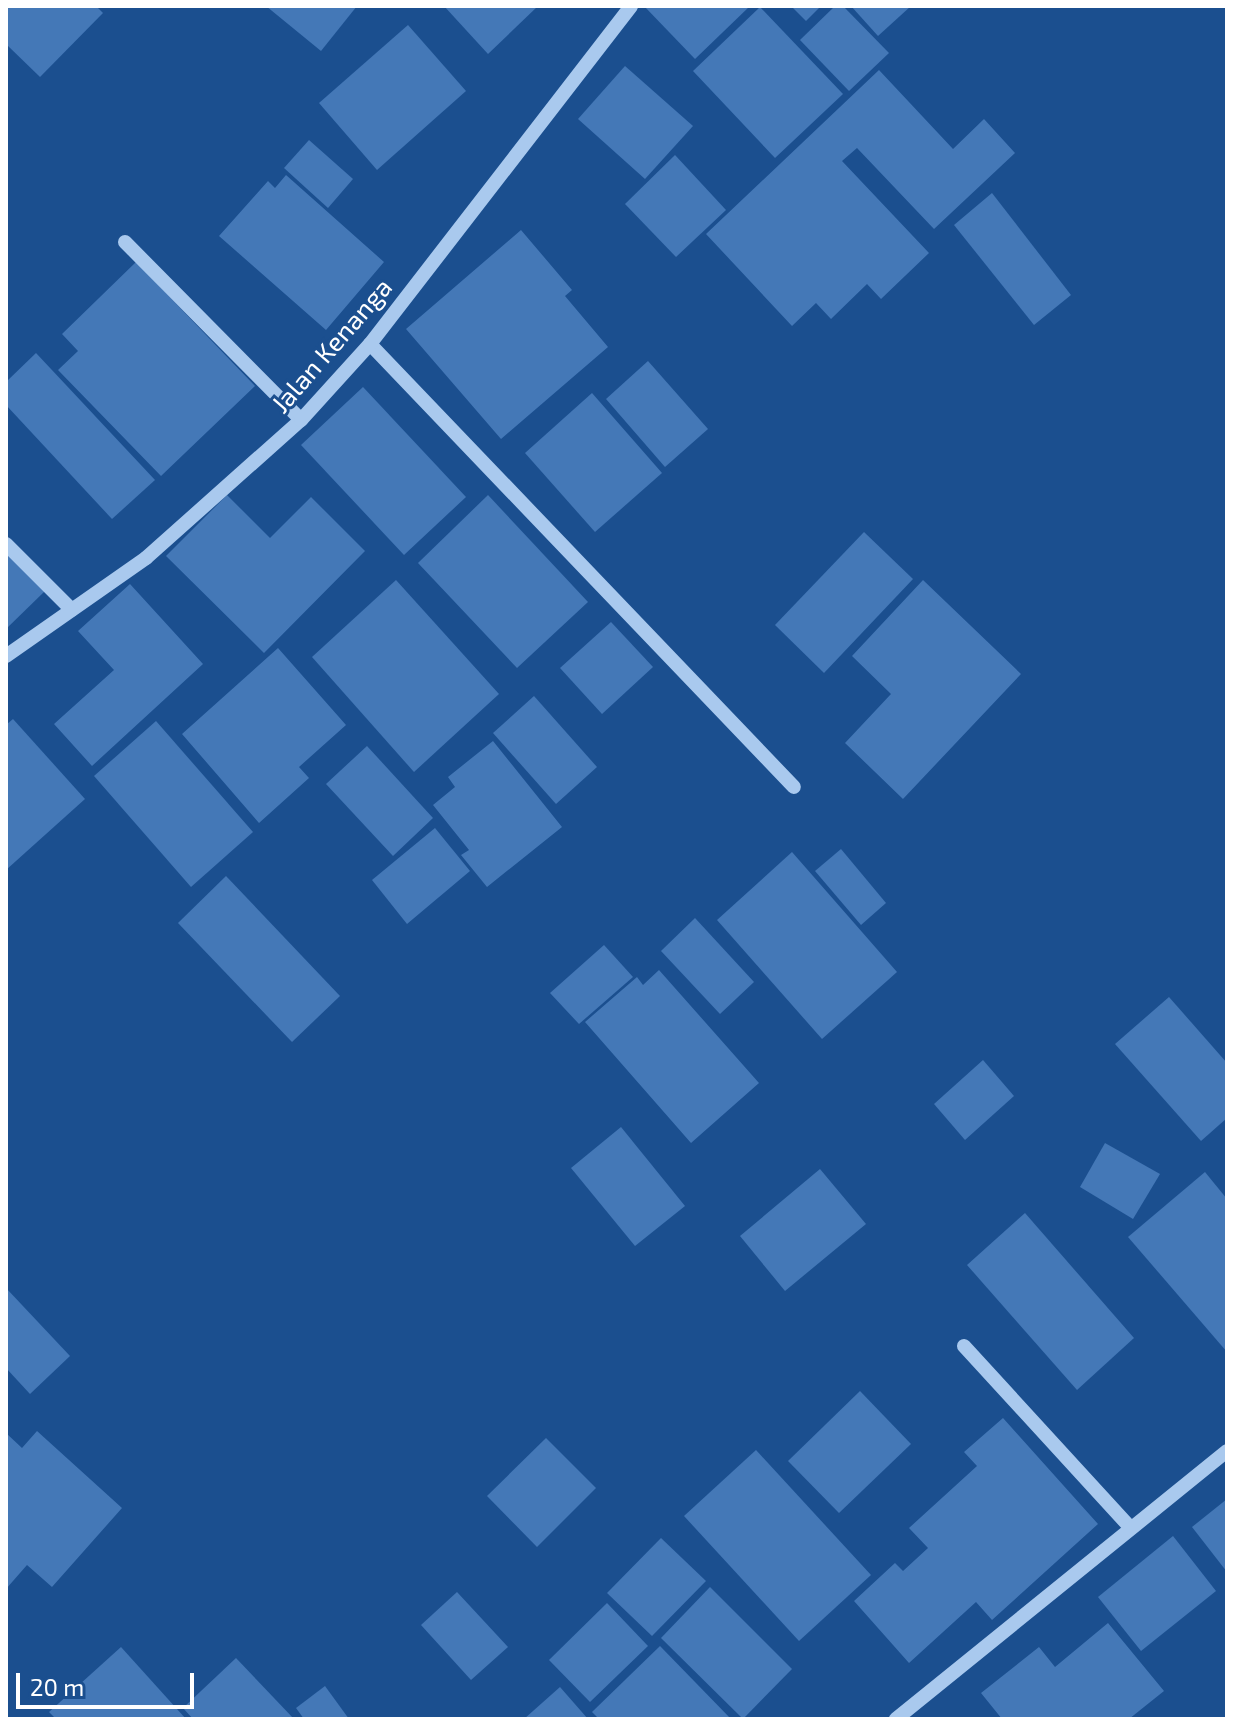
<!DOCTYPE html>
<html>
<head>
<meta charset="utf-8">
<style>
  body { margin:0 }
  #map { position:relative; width:1233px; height:1725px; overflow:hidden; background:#1b4f8f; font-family:"Exo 2",sans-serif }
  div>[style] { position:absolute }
  .building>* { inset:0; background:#4478b7 }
  .minor>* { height:14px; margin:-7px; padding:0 7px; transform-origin:7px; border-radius:7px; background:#a9c9ee }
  span { translate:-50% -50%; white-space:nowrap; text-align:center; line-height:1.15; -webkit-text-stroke:6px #1b4f8f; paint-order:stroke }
  .street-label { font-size:26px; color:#fff }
  .frame { position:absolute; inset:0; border:8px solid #fff; pointer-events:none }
  .scale { position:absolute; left:16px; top:1673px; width:178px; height:36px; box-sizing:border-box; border:4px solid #fff; border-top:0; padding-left:10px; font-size:24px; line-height:28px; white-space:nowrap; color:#fff; -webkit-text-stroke:6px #1b4f8f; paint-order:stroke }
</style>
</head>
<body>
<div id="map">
  <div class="building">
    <div style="clip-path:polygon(6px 6px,96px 6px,103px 13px,40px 77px,6px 44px)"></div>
    <div style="clip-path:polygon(266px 6px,357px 6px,321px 51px)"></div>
    <div style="clip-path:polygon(444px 6px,538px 6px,488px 54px)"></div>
    <div style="clip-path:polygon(644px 6px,750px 6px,695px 59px)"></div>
    <div style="clip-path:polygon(791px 6px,821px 6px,806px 21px)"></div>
    <div style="clip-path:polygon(835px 6px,843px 6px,889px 53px,849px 91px,800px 40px)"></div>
    <div style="clip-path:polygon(851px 6px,911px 6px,878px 36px)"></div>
    <div style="clip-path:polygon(760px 7px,843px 94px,775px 158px,693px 71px)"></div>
    <div style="clip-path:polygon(408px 25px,466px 91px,377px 170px,319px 103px)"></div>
    <div style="clip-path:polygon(625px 66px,693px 126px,645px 179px,578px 119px)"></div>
    <div style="clip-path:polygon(879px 70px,953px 149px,984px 119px,1015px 153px,934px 229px,857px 148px,842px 161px,929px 253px,881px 299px,867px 284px,831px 319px,816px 303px,792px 326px,706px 234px)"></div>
    <div style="clip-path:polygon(309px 140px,353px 179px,328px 208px,284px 168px)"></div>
    <div style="clip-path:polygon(675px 155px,726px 210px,676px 257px,625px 204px)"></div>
    <div style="clip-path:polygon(286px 175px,384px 262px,326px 330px,219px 236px,268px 181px,275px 188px)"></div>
    <div style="clip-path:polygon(992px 193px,1071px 295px,1034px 325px,954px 225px)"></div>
    <div style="clip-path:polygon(521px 230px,572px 290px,565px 296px,608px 347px,501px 439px,406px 329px)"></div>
    <div style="clip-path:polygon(136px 262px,255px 386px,161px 476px,58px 370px,78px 351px,62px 334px)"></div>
    <div style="clip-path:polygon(36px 353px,155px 480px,112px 519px,6px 405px,6px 382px)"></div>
    <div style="clip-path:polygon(648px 361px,708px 429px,665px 467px,606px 399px)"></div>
    <div style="clip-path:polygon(363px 387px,466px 497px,404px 555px,301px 445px)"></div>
    <div style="clip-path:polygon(592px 393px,662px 473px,595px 532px,525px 453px)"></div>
    <div style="clip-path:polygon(227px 495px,270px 538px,311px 497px,365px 551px,264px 653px,166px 556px)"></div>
    <div style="clip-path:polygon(488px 495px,588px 602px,517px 668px,418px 563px)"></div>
    <div style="clip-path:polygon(864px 532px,913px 579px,824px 673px,775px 625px)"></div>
    <div style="clip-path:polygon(6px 550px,45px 591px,6px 629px)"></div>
    <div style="clip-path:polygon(396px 580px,499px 694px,414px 772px,312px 657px)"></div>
    <div style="clip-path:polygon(923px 580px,1021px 674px,903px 799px,845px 743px,891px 694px,852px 656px)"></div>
    <div style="clip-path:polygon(130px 584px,203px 664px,92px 766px,54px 724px,114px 670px,78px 631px)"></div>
    <div style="clip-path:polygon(611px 622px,653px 667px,602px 714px,560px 668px)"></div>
    <div style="clip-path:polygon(278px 648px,346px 725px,299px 767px,309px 778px,259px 823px,182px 734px)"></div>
    <div style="clip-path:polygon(534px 696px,597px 767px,556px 804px,493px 733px)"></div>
    <div style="clip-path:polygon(13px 719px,85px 799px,6px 870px,6px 725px)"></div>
    <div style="clip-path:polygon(156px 721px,253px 832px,191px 887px,94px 776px)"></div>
    <div style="clip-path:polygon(493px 741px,562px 827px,487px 887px,461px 855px,469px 850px,433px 805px,455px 787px,448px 777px)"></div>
    <div style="clip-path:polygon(367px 746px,433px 818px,393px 856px,326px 784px)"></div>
    <div style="clip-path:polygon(435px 828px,470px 871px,407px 924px,372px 880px)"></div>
    <div style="clip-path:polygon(841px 849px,886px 903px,861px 925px,815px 871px)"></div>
    <div style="clip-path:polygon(792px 852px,897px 972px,822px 1039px,717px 920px)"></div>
    <div style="clip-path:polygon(226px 876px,340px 996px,292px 1042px,178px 923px)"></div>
    <div style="clip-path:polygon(695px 918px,754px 982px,720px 1014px,661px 951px)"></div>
    <div style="clip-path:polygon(604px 945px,633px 977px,579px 1024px,550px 993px)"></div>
    <div style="clip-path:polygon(659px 970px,759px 1083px,691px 1143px,585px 1022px,637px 977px,643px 985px)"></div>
    <div style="clip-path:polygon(1169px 997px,1227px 1063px,1227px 1118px,1201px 1141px,1115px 1044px)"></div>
    <div style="clip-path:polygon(983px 1060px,1014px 1096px,965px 1140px,934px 1104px)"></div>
    <div style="clip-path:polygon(621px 1127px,685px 1206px,635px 1246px,571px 1168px)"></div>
    <div style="clip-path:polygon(1105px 1143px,1160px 1174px,1133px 1219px,1080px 1187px)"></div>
    <div style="clip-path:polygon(820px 1169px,866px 1224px,785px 1291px,740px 1236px)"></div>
    <div style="clip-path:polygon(1205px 1172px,1227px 1199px,1227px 1352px,1128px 1237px)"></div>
    <div style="clip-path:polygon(1025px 1213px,1134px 1338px,1077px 1390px,967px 1265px)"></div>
    <div style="clip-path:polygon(6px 1288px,70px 1356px,30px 1394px,6px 1368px)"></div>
    <div style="clip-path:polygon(860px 1391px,911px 1444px,839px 1513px,788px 1461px)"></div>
    <div style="clip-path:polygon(1003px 1418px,1098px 1524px,992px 1620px,976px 1602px,909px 1663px,854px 1601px,895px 1563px,903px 1571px,928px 1548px,909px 1528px,977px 1466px,964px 1452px)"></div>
    <div style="clip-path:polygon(37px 1431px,122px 1508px,52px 1587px,27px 1565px,6px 1589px,6px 1433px,22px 1448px)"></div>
    <div style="clip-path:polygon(546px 1438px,596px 1488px,537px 1547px,487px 1496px)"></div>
    <div style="clip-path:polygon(756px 1450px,871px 1575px,799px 1641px,684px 1516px)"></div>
    <div style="clip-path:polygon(1227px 1499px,1227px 1572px,1192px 1527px)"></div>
    <div style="clip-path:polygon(1173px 1536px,1216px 1591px,1141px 1651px,1098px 1597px)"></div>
    <div style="clip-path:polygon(661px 1538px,706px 1581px,652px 1636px,607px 1593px)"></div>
    <div style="clip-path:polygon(710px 1587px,792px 1669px,743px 1719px,661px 1638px)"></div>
    <div style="clip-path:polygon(457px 1592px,508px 1647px,471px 1680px,421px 1625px)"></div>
    <div style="clip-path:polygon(607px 1603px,648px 1646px,590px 1702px,549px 1660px)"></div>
    <div style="clip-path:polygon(1108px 1623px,1164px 1691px,1129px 1719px,1002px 1719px,981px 1693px,1039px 1647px,1055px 1667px)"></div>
    <div style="clip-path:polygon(660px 1646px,731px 1719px,599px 1719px,592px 1712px)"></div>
    <div style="clip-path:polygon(121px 1647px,186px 1719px,56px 1719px,49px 1712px)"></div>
    <div style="clip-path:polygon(236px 1658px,294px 1719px,193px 1719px,183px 1708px)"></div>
    <div style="clip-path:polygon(325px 1686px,349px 1719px,304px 1719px,296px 1708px)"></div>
    <div style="clip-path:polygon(560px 1687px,588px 1719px,524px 1719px)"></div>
  </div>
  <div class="minor">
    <div style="left:125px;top:242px;width:250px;rotate:45.3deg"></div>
    <div style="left:370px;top:344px;width:613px;rotate:46.26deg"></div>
    <div style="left:6px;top:544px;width:93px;rotate:45deg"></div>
    <div style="left:6px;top:656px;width:171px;rotate:-35deg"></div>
    <div style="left:146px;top:558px;width:208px;rotate:-41.7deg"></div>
    <div style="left:301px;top:420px;width:103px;rotate:-47.8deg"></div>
    <div style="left:370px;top:344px;width:427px;rotate:-52.3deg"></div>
    <div style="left:964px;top:1346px;width:244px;rotate:47.5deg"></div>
    <div style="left:896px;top:1719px;width:426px;rotate:-39deg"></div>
  </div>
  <div class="street-label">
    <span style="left:331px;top:345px;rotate:-49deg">Jalan Kenanga</span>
  </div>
  <div class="frame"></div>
  <div class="scale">20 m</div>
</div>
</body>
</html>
